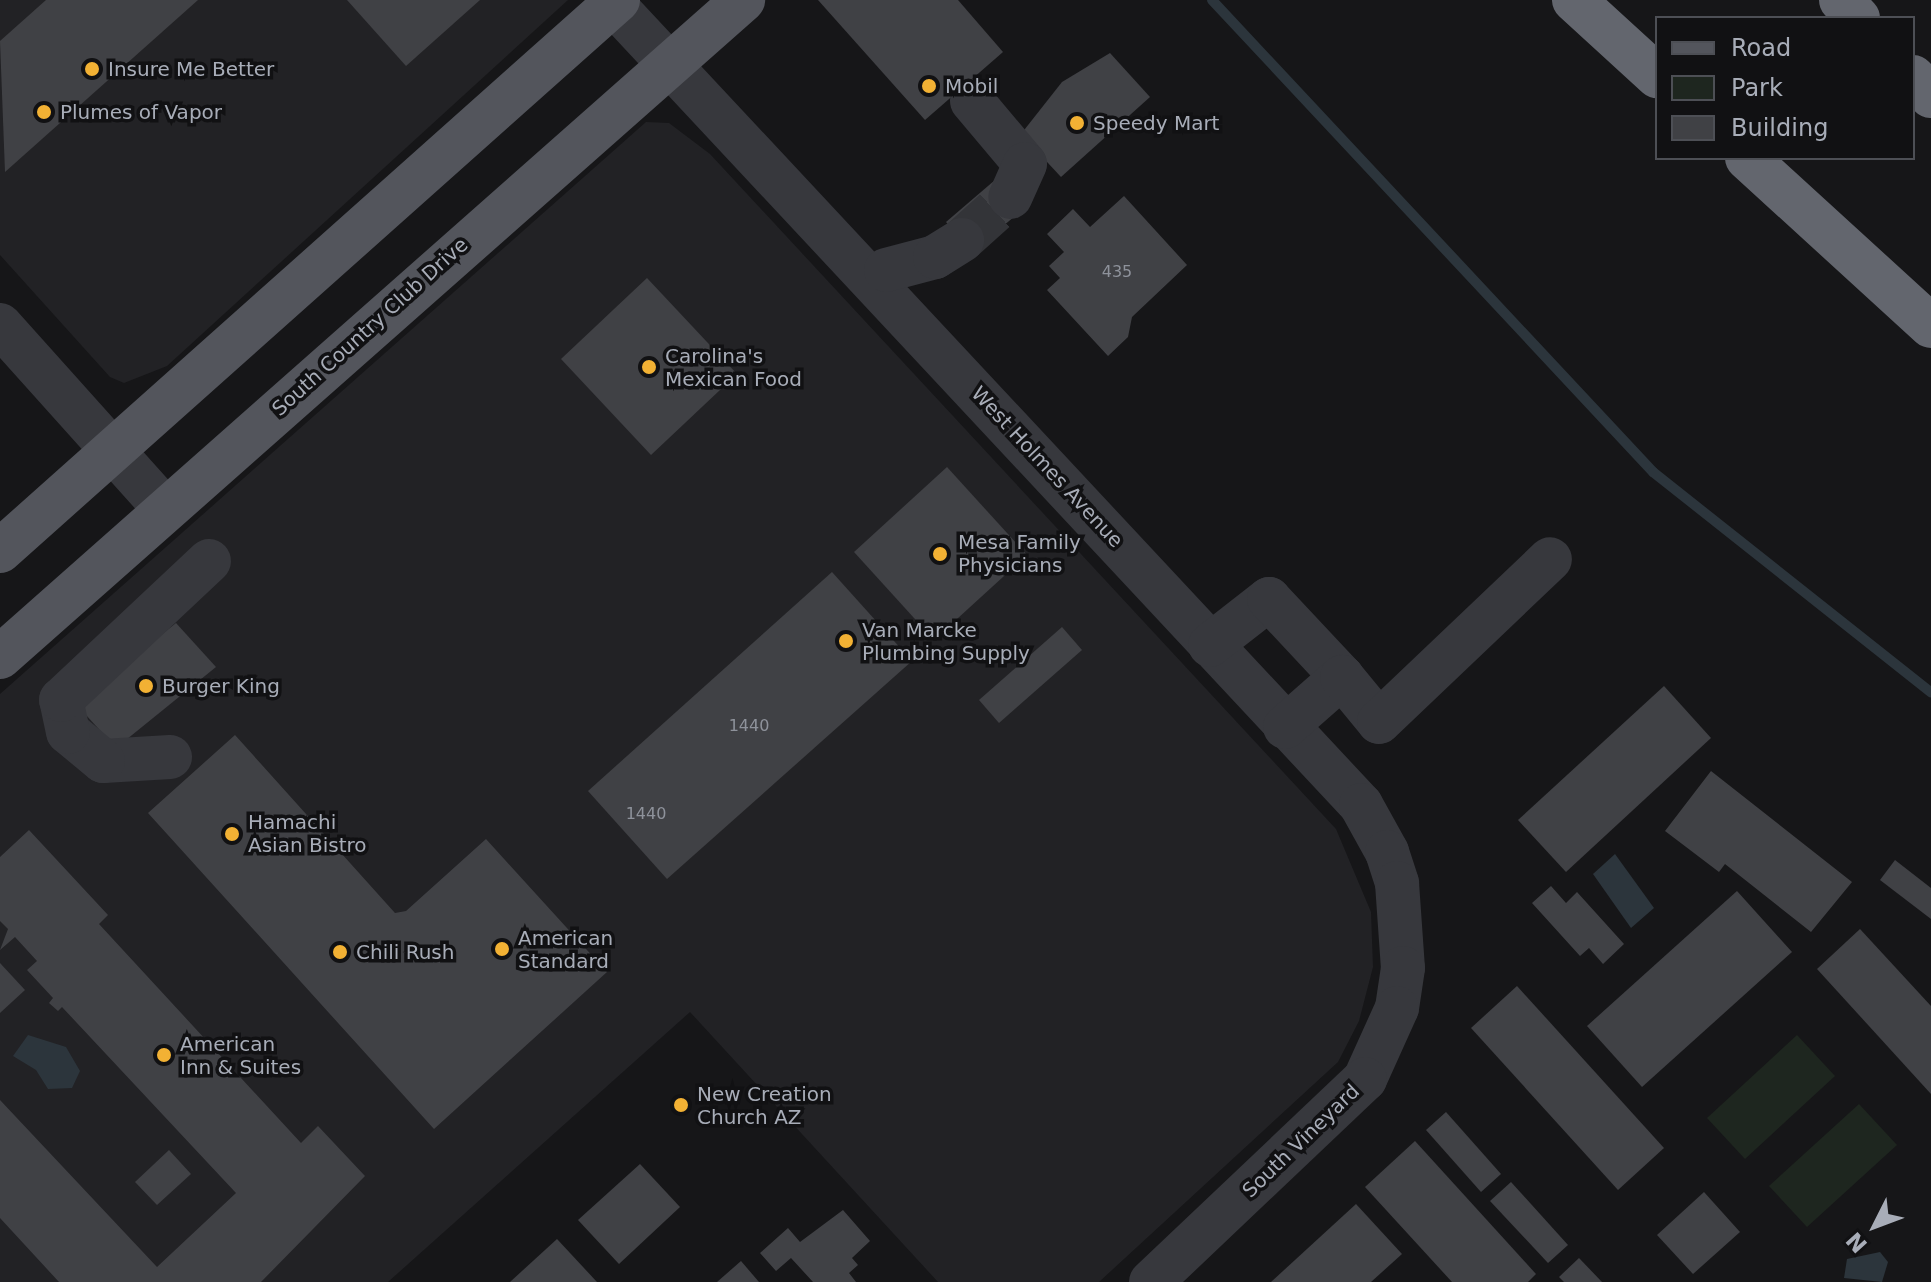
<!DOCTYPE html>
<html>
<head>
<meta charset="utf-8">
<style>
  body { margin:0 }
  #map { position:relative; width:1931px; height:1282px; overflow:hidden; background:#161618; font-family:"DejaVu Sans",sans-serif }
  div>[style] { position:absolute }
  .built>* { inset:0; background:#222225 }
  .green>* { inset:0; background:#1e261f }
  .water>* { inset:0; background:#2c353c }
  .stream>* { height:10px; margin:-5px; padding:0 5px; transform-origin:5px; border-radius:5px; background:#2c353c }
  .building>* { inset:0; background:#404145 }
  .minor-tunnel>* { height:44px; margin-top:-22px; transform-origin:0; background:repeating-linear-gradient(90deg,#333438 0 44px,transparent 0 66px) }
  .minor>* { height:44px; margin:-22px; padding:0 22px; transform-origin:22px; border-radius:22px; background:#37383d }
  .major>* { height:44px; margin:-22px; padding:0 22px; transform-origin:22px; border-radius:22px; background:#53555c }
  .highway>* { height:44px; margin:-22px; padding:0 22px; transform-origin:22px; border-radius:22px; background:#63666e }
  .dots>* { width:22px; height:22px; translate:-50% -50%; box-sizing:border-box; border:4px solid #111113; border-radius:50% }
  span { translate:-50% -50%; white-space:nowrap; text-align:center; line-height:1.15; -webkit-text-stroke:7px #111113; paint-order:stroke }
  .number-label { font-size:16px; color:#8e929b }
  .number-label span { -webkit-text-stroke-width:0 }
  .poi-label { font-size:20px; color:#a8adb8 }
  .left { translate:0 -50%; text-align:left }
  .street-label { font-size:20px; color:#a8adb8 }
  .legend { position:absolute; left:1655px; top:16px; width:260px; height:144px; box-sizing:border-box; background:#111113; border:2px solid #4d4f55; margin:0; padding:10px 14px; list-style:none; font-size:24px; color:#a8adb8 }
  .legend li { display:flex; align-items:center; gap:16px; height:40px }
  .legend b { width:40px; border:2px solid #4d4f55 }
  .north { position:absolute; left:1835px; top:1186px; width:80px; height:80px; -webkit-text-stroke:6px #111113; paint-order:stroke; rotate:228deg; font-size:22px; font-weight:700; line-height:32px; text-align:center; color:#a8adb8 }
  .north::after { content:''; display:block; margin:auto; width:28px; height:36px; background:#a8adb8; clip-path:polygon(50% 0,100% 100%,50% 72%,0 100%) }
</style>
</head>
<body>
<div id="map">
  <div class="built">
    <div style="clip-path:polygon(0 0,568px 0,167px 366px,124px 383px,110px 377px,0 255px)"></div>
    <div style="clip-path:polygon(646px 122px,669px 123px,710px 154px,1336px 829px,1371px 912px,1373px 967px,1359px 1021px,1338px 1062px,1099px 1282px,938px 1282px,690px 1012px,388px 1282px,0 1282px,0 694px)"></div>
  </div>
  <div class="green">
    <div style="clip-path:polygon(1797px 1035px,1835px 1076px,1745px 1159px,1707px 1118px)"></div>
    <div style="clip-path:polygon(1859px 1104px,1897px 1145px,1807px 1227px,1769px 1186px)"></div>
  </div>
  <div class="water">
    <div style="clip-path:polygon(1615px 854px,1654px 908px,1631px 928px,1593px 874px)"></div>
    <div style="clip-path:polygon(28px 1035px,66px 1047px,80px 1071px,72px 1088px,48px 1089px,36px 1070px,13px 1056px)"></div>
    <div style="clip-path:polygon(1880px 1252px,1888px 1262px,1882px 1282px,1844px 1278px,1847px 1259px)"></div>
  </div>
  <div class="stream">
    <div style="left:1212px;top:0;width:646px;rotate:46.94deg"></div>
    <div style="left:1653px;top:472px;width:355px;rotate:38.4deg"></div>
  </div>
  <div class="building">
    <div style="clip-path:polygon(46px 0,198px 0,5px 172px,0 41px)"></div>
    <div style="clip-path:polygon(347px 0,480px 0,406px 66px)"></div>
    <div style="clip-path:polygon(818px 0,958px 0,1003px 52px,925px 120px)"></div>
    <div style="clip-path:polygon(1110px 53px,1150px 97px,1061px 177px,1021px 134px,1062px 82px)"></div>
    <div style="clip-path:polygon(995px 180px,1021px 211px,972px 252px,946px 222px)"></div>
    <div style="clip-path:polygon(1124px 196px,1187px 265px,1132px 317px,1128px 337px,1108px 356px,1047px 290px,1060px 278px,1049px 266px,1064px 252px,1047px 234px,1073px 209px,1090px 227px)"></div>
    <div style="clip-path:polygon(647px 278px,737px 374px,651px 455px,561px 359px)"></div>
    <div style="clip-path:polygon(947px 467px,1027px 555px,934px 640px,854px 552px)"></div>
    <div style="clip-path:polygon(832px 572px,912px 661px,667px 879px,588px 791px)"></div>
    <div style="clip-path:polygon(176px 623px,216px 667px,116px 748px,76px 704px)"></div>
    <div style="clip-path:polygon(1062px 627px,1082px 650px,999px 723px,979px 700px)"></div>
    <div style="clip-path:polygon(1664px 686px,1711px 738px,1566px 872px,1518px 820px)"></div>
    <div style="clip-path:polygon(235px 735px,395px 913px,406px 911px,486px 839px,607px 972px,434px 1129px,148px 813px)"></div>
    <div style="clip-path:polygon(1711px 771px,1852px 882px,1811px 932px,1725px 864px,1719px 872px,1665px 831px)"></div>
    <div style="clip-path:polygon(29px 830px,108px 915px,99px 924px,301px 1143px,318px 1126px,365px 1176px,261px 1282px,59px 1282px,0 1218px,0 1100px,157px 1267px,236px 1193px,62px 1007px,58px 1011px,49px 1003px,53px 998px,27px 970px,37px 961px,15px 937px,0 950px,8px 929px,0 921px,0 857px)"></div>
    <div style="clip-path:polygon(1895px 860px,1931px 888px,1931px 919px,1880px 880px)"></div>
    <div style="clip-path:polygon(1551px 886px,1566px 903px,1577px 892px,1624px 944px,1603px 964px,1589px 948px,1580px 956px,1532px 903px)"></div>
    <div style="clip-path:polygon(1737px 891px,1792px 952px,1642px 1087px,1587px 1026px)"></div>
    <div style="clip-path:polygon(1860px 929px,1931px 1006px,1931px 1094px,1817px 969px)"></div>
    <div style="clip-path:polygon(0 963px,25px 990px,0 1013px)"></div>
    <div style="clip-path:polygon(1517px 986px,1664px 1148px,1618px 1190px,1471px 1028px)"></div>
    <div style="clip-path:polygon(1446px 1112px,1501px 1174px,1481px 1192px,1426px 1130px)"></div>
    <div style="clip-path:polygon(1415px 1141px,1536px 1274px,1528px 1282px,1452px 1282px,1365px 1187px)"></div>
    <div style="clip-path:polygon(169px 1150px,191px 1174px,157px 1205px,135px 1182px)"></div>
    <div style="clip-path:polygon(640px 1164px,680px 1207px,619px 1264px,578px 1220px)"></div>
    <div style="clip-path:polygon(1511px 1182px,1568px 1245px,1548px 1263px,1490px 1201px)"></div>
    <div style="clip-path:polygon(1704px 1192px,1740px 1232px,1693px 1274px,1657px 1235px)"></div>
    <div style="clip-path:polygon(1356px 1204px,1402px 1254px,1371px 1282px,1271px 1282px)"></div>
    <div style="clip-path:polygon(843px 1210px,870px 1241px,852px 1258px,858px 1265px,849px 1273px,856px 1282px,813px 1282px,791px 1258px,776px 1271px,760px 1253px,788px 1228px,800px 1242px)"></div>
    <div style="clip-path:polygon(557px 1239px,597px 1282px,510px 1282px)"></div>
    <div style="clip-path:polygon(1579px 1258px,1602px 1282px,1564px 1282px,1559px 1277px)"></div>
    <div style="clip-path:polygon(741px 1261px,759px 1282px,717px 1282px)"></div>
  </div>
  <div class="minor-tunnel">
    <div style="left:962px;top:240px;width:64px;rotate:-41.9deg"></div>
  </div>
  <div class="minor">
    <div style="left:613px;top:4px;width:1096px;rotate:46.96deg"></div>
    <div style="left:1361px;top:805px;width:54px;rotate:61deg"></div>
    <div style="left:1387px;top:852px;width:33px;rotate:72deg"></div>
    <div style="left:1397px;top:883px;width:85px;rotate:86deg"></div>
    <div style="left:1403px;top:968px;width:40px;rotate:98.5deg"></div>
    <div style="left:1397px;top:1008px;width:78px;rotate:114.3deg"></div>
    <div style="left:1365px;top:1079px;width:295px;rotate:136.5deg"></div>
    <div style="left:972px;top:101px;width:82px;rotate:49.9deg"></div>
    <div style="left:1025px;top:164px;width:36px;rotate:114deg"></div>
    <div style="left:886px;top:270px;width:51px;rotate:-14.9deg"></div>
    <div style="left:935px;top:257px;width:32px;rotate:-32deg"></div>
    <div style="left:0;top:325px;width:247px;rotate:48.1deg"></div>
    <div style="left:1210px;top:645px;width:75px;rotate:-37.9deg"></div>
    <div style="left:1269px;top:599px;width:107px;rotate:46.9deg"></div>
    <div style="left:1285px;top:727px;width:76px;rotate:-41.3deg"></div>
    <div style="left:1342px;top:677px;width:58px;rotate:50.6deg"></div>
    <div style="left:1379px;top:722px;width:236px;rotate:-43.6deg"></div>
    <div style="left:170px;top:757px;width:67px;rotate:176.6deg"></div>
    <div style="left:103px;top:761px;width:45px;rotate:-140.4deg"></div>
    <div style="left:68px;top:732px;width:33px;rotate:-102deg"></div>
    <div style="left:61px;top:700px;width:203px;rotate:-43.2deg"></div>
  </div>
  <div class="major">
    <div style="left:0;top:551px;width:828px;rotate:-41.72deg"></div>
    <div style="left:0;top:657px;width:992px;rotate:-41.48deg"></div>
  </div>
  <div class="highway">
    <div style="left:1574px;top:0;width:113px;rotate:42.5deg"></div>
    <div style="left:1841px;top:0;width:25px;rotate:47deg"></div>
    <div style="left:1913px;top:77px;width:26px;rotate:47deg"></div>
    <div style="left:1747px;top:158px;width:249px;rotate:42.4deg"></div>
  </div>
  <div class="dots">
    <div style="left:92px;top:69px;background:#f2b134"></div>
    <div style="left:929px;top:86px;background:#f2b134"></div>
    <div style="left:44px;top:112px;background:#f2b134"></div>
    <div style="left:1077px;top:123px;background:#f2b134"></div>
    <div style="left:649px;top:367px;background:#f2b134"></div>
    <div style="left:940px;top:554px;background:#f2b134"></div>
    <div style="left:846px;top:641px;background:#f2b134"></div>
    <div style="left:146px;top:686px;background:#f2b134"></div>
    <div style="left:232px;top:834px;background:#f2b134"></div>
    <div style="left:502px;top:949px;background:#f2b134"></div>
    <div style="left:340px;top:952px;background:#f2b134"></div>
    <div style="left:164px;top:1055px;background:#f2b134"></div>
    <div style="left:681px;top:1105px;background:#f2b134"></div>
  </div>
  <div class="number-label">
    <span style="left:1117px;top:272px">435</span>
    <span style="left:749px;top:726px">1440</span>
    <span style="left:646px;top:814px">1440</span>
  </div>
  <div class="poi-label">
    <span class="left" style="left:108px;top:69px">Insure Me Better</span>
    <span class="left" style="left:945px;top:86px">Mobil</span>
    <span class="left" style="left:60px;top:112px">Plumes of Vapor</span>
    <span class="left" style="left:1093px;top:123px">Speedy Mart</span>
    <span class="left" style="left:665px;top:368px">Carolina's<br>Mexican Food</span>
    <span class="left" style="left:958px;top:554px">Mesa Family<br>Physicians</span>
    <span class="left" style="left:862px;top:642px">Van Marcke<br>Plumbing Supply</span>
    <span class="left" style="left:162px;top:686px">Burger King</span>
    <span class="left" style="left:248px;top:834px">Hamachi<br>Asian Bistro</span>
    <span class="left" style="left:518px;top:950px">American<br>Standard</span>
    <span class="left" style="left:356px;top:952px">Chili Rush</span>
    <span class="left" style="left:180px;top:1056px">American<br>Inn &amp; Suites</span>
    <span class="left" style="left:697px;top:1106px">New Creation<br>Church AZ</span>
  </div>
  <div class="street-label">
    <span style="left:370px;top:327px;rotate:-42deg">South Country Club Drive</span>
    <span style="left:1047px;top:467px;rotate:47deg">West Holmes Avenue</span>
    <span style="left:1301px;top:1141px;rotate:-44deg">South Vineyard</span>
  </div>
  <ul class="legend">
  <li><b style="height:10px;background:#53555c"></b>Road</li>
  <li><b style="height:22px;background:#1e261f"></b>Park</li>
  <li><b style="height:22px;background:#404145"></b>Building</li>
  </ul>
  <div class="north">N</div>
</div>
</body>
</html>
